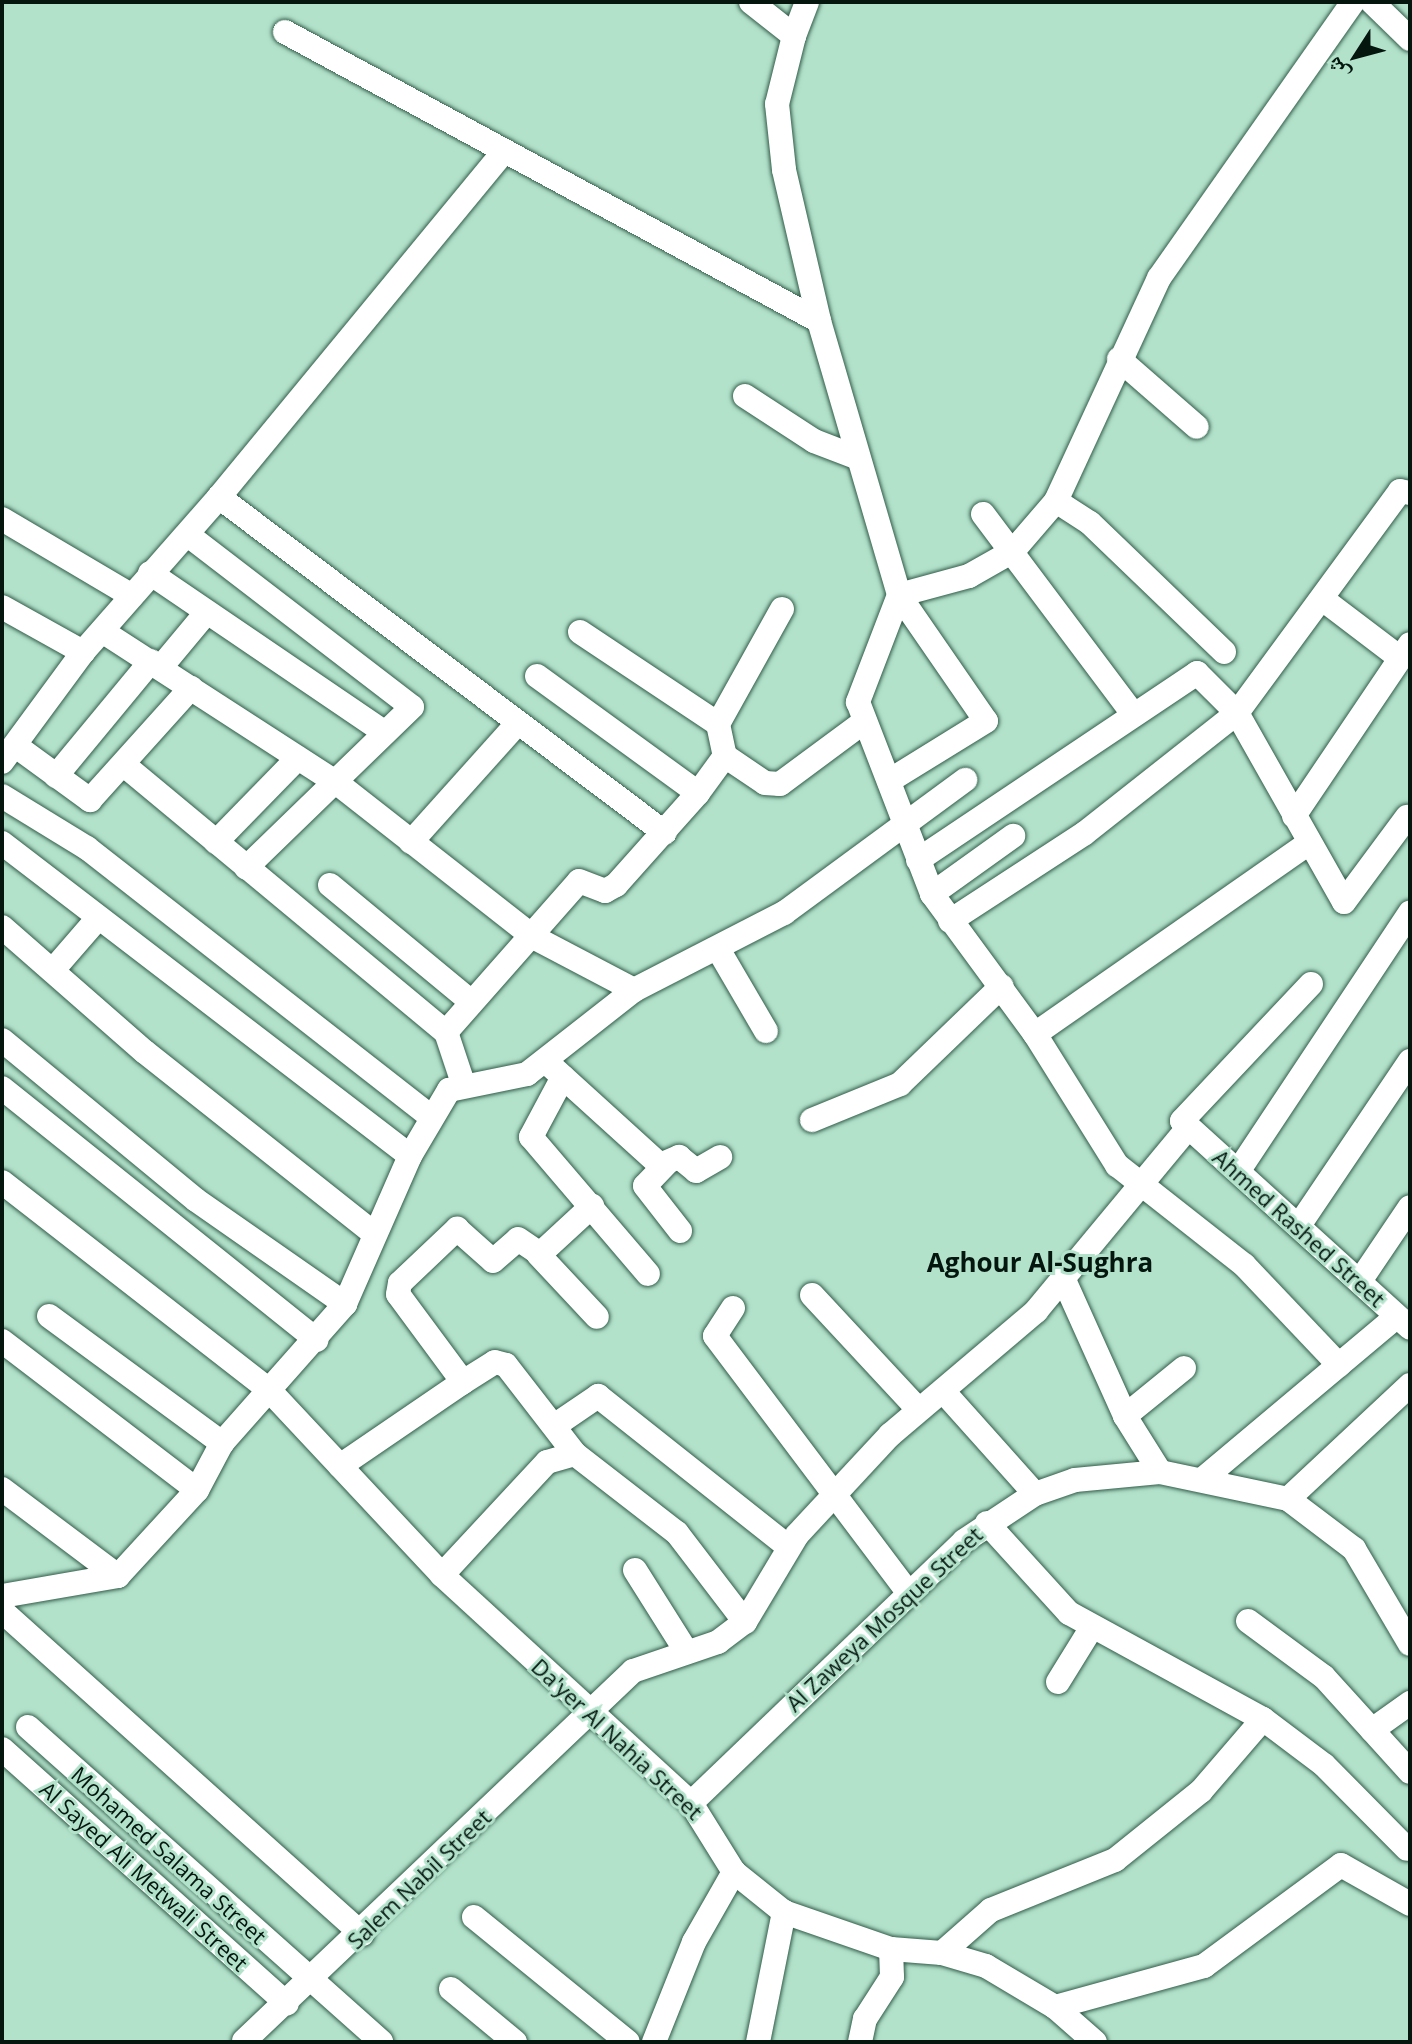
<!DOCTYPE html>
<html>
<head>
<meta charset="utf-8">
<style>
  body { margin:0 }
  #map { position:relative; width:1412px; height:2044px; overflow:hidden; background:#b3e2cb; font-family:"Open Sans","Noto Naskh Arabic",sans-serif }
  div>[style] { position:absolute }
  .roads { filter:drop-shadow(0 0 2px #325d4a) drop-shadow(0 0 2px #325d4a) }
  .minor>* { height:24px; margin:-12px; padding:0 12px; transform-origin:12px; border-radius:12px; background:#fff }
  span { translate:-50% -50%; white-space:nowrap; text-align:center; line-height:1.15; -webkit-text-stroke:6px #b3e2cb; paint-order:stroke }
  .street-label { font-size:22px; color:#05160f }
  .quarter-label { font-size:26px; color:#05160f; font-weight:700 }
  .frame { position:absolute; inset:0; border:4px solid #05160f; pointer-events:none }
  .north { position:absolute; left:1316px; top:16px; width:80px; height:80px; -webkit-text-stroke:6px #b3e2cb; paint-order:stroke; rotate:234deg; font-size:22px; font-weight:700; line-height:32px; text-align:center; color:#05160f }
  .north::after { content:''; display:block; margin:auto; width:28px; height:36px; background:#05160f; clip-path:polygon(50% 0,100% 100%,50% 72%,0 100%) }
</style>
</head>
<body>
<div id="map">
  <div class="roads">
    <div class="minor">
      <div style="left:751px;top:2px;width:55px;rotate:38.3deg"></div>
      <div style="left:794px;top:36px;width:70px;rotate:104deg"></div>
      <div style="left:777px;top:104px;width:66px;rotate:83.9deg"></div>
      <div style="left:784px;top:170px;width:155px;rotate:76.9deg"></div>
      <div style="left:819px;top:321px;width:285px;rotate:73.7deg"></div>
      <div style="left:899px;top:595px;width:153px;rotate:55.4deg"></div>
      <div style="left:986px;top:721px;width:114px;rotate:148.3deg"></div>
      <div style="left:1372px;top:2px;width:53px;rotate:44.2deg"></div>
      <div style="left:285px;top:32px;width:607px;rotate:28.42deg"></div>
      <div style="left:794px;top:36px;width:36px;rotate:-69deg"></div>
      <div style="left:1119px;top:359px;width:103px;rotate:41.1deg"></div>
      <div style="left:745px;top:396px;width:82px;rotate:33.1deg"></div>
      <div style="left:814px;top:441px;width:47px;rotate:21.1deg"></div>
      <div style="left:219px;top:497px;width:447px;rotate:-50.5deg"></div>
      <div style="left:1056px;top:501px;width:40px;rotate:32.9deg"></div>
      <div style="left:1090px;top:523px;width:186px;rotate:43.9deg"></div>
      <div style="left:983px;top:514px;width:251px;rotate:53.1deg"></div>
      <div style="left:2px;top:519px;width:151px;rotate:30.6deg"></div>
      <div style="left:188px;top:535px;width:282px;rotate:37.5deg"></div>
      <div style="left:412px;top:707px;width:231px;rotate:135.9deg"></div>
      <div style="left:150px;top:573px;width:283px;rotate:34.2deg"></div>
      <div style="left:899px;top:595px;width:115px;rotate:111deg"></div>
      <div style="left:858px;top:702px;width:206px;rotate:68.9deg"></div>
      <div style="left:932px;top:894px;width:174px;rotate:53.7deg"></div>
      <div style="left:1035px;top:1034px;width:155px;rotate:58deg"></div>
      <div style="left:1117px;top:1165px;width:162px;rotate:38.2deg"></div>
      <div style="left:1244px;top:1265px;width:138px;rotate:46.5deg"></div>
      <div style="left:899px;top:595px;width:73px;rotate:-15.2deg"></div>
      <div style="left:969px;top:576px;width:51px;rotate:-29.6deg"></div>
      <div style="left:1013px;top:551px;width:66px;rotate:-49.3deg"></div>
      <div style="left:1056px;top:501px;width:246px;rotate:-65.2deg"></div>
      <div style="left:1159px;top:278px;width:337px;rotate:-54.9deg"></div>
      <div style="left:1325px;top:601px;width:94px;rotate:37.2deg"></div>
      <div style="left:2px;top:607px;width:93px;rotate:29.1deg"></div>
      <div style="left:782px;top:609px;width:132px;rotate:119.1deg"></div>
      <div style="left:718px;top:724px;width:33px;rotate:78deg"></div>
      <div style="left:725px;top:756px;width:48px;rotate:34deg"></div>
      <div style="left:765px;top:783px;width:15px;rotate:4deg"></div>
      <div style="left:780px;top:784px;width:101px;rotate:-36.5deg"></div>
      <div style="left:102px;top:631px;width:280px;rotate:32.9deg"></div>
      <div style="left:337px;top:783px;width:251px;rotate:38.1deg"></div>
      <div style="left:535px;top:938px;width:112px;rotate:27.7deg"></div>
      <div style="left:580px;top:632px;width:166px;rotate:33.7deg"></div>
      <div style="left:161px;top:667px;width:70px;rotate:-50.2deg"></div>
      <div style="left:16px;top:746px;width:92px;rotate:36.1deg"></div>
      <div style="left:90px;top:800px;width:151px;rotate:-48deg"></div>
      <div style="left:2px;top:762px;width:137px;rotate:-53.6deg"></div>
      <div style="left:83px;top:652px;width:206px;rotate:-48.7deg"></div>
      <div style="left:219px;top:497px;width:558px;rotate:36.99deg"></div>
      <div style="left:124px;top:765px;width:418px;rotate:39.7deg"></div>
      <div style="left:446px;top:1032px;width:54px;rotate:71.6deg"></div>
      <div style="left:56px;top:776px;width:149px;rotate:-50.4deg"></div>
      <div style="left:698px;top:793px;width:46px;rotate:-53.9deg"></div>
      <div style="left:2px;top:796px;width:100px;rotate:31.5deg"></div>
      <div style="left:87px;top:848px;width:435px;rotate:38deg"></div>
      <div style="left:1294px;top:816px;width:207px;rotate:-56deg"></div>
      <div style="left:216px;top:842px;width:117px;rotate:-45.7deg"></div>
      <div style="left:411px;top:842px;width:159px;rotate:-48.1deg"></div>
      <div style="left:2px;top:843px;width:514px;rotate:37.49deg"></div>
      <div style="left:918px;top:860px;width:336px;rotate:-33.8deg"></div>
      <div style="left:1197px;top:673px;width:57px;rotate:45deg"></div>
      <div style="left:1237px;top:713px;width:217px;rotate:60.5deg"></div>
      <div style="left:1344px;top:902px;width:106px;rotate:-53.5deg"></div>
      <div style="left:330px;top:885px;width:182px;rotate:39.6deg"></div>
      <div style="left:932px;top:894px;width:100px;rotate:-35.6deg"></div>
      <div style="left:950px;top:921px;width:161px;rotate:-33.1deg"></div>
      <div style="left:1085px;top:833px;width:194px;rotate:-38.3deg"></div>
      <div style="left:1237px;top:713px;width:275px;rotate:-53.7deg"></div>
      <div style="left:1400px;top:491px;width:10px;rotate:11deg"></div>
      <div style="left:2px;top:927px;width:190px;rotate:41.2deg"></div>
      <div style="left:145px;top:1052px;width:293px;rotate:38.4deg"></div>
      <div style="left:718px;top:949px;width:95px;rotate:59.7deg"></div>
      <div style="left:53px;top:970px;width:69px;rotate:-49.1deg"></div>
      <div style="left:1311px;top:984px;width:188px;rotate:133.3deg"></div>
      <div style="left:1182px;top:1121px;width:308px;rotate:42.2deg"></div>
      <div style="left:446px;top:1032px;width:201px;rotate:-48.6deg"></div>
      <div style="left:579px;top:881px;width:28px;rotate:21deg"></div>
      <div style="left:605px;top:891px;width:13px;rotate:-29deg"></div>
      <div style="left:616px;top:885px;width:123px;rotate:-48.3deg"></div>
      <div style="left:698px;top:793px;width:199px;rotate:-144deg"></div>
      <div style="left:1035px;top:1034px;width:334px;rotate:-34.9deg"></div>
      <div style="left:2px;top:1040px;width:251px;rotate:39.5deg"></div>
      <div style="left:196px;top:1200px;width:182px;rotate:34.9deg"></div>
      <div style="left:552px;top:1067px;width:146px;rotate:42.2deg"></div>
      <div style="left:660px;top:1165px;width:21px;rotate:-23deg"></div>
      <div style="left:679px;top:1157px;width:22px;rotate:39deg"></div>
      <div style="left:696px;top:1171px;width:28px;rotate:-30deg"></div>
      <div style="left:563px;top:1077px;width:68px;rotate:118.1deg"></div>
      <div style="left:531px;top:1137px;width:180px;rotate:49.5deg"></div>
      <div style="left:2px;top:1088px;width:403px;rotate:38.7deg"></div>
      <div style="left:812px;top:1120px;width:95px;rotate:-22.2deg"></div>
      <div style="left:900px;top:1084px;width:141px;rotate:-43.9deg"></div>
      <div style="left:666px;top:1164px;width:30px;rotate:134deg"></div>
      <div style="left:645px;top:1186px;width:57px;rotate:52.1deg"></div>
      <div style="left:1239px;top:1170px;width:309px;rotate:-56.4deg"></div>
      <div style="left:2px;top:1182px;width:340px;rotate:37.9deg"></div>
      <div style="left:270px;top:1391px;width:252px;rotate:46.9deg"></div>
      <div style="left:442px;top:1575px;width:338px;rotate:42.5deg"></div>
      <div style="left:691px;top:1803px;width:81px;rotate:58.1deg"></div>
      <div style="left:734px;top:1872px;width:64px;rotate:38.7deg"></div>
      <div style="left:784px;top:1912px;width:113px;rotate:19.1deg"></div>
      <div style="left:891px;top:1949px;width:51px;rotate:4.5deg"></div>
      <div style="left:942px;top:1953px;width:46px;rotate:16.5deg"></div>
      <div style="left:986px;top:1966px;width:80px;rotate:30.7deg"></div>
      <div style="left:1055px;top:2007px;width:53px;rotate:41.2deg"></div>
      <div style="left:1300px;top:1224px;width:197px;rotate:-56deg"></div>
      <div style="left:538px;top:1254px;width:86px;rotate:46.9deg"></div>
      <div style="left:1064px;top:1280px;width:149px;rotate:65.8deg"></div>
      <div style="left:1125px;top:1416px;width:66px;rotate:58deg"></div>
      <div style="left:1360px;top:1281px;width:89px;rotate:-56deg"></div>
      <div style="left:812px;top:1295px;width:156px;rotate:47.1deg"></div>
      <div style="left:733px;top:1308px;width:33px;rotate:123deg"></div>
      <div style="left:715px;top:1336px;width:321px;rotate:53deg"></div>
      <div style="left:49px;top:1316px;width:215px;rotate:36.3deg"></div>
      <div style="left:2px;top:1341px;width:245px;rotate:37.4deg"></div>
      <div style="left:197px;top:1490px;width:53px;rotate:-62deg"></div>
      <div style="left:222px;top:1443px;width:186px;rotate:-48.5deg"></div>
      <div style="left:345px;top:1304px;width:162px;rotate:-66.3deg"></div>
      <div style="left:410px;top:1156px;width:77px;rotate:-59.4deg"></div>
      <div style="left:449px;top:1090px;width:80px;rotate:-11.6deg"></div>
      <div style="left:527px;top:1074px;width:136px;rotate:-38.1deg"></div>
      <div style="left:634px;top:990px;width:169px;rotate:-27.2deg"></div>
      <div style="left:784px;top:913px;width:225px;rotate:-36.3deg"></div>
      <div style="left:460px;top:1384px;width:41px;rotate:-32.2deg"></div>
      <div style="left:495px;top:1362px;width:11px;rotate:15deg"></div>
      <div style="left:506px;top:1365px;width:113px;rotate:52.2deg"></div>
      <div style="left:575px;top:1454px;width:129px;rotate:37.8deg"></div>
      <div style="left:677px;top:1533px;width:112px;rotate:52.6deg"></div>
      <div style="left:943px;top:1391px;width:138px;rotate:48.2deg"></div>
      <div style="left:1125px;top:1416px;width:76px;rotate:-39.1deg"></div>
      <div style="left:557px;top:1424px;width:50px;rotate:-34.3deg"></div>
      <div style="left:598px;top:1396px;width:241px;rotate:38.4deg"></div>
      <div style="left:340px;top:1466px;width:149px;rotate:-34.3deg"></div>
      <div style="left:463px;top:1382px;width:109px;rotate:-126.5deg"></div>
      <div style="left:398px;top:1294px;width:11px;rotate:-80deg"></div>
      <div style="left:400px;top:1283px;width:79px;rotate:-43.5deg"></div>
      <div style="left:457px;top:1229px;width:48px;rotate:41.6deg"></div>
      <div style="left:493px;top:1261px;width:33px;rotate:-41deg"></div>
      <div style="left:518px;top:1239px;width:27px;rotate:34deg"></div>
      <div style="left:540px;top:1254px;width:71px;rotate:-42.7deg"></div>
      <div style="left:1203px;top:1479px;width:252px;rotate:-40deg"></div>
      <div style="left:2px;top:1489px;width:145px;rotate:36.9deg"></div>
      <div style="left:1288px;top:1499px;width:167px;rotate:-43.1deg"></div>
      <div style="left:987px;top:1523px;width:122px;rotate:47.7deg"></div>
      <div style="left:1069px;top:1613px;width:221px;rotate:28.7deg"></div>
      <div style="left:1263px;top:1719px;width:76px;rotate:37deg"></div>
      <div style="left:1324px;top:1765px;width:118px;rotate:45.3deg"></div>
      <div style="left:635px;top:1570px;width:96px;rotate:57.8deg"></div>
      <div style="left:442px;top:1575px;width:154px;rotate:-47.1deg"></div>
      <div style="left:547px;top:1462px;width:29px;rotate:-16deg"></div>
      <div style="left:2px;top:1596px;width:118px;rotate:-9.8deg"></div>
      <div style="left:118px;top:1576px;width:117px;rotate:-47.4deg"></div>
      <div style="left:2px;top:1611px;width:484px;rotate:41.9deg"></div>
      <div style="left:1248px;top:1621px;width:94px;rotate:36.4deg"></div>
      <div style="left:1324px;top:1677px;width:128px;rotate:47.8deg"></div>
      <div style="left:1058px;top:1682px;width:65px;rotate:-58.3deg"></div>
      <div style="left:28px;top:1727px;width:473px;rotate:41.7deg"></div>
      <div style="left:1372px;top:1730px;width:47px;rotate:-35.4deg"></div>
      <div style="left:2px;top:1749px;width:382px;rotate:41.8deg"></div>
      <div style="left:691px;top:1803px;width:378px;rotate:-43.8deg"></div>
      <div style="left:964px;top:1541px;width:85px;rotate:-33.5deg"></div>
      <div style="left:1035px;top:1494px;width:42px;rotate:-19.3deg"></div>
      <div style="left:1075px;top:1480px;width:85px;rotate:-5.4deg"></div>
      <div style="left:1160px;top:1472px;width:131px;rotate:11.9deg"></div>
      <div style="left:1288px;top:1499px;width:83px;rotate:37.1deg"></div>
      <div style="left:1354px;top:1549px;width:110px;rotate:59.5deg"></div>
      <div style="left:474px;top:1917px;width:198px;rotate:39.1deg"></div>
      <div style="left:942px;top:1953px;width:65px;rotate:-41.3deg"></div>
      <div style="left:991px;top:1910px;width:134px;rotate:-22deg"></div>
      <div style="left:1115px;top:1860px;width:110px;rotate:-38.7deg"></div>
      <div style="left:1201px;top:1791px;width:95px;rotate:-49.3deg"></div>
      <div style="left:451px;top:1989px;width:83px;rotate:39.6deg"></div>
      <div style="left:1055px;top:2007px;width:155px;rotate:-15.4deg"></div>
      <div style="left:1204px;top:1966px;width:170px;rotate:-36.4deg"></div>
      <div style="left:1341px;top:1865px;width:79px;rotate:29.5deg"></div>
      <div style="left:244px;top:2041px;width:537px;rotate:-43.57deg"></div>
      <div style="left:633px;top:1671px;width:90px;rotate:-18.8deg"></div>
      <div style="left:718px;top:1642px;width:34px;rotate:-37deg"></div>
      <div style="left:745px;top:1622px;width:101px;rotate:-59.1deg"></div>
      <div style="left:797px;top:1535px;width:137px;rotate:-47.1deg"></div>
      <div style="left:890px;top:1435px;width:192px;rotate:-40.3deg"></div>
      <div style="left:1036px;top:1311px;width:236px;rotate:-50.3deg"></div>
      <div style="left:654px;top:2042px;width:108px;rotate:-68.2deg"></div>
      <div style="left:694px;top:1942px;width:81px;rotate:-60.3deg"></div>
      <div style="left:758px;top:2042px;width:133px;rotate:-78.7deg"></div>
      <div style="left:860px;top:2042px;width:24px;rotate:-78deg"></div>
      <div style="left:865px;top:2019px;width:50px;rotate:-57.3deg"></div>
      <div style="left:892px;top:1977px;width:28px;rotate:-92deg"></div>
    </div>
  </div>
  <div class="street-label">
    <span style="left:1299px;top:1228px;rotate:42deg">Ahmed Rashed Street</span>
    <span style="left:884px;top:1619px;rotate:-43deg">Al Zaweya Mosque Street</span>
    <span style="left:617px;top:1739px;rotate:43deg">Da'yer Al Nahia Street</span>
    <span style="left:169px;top:1855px;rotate:42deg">Mohamed Salama Street</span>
    <span style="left:144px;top:1876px;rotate:42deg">Al Sayed Ali Metwali Street</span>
    <span style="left:419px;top:1879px;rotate:-44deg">Salem Nabil Street</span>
  </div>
  <div class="quarter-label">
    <span style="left:1040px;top:1263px">Aghour Al-Sughra</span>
  </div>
  <div class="frame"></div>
  <div class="north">ش</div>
</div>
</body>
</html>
